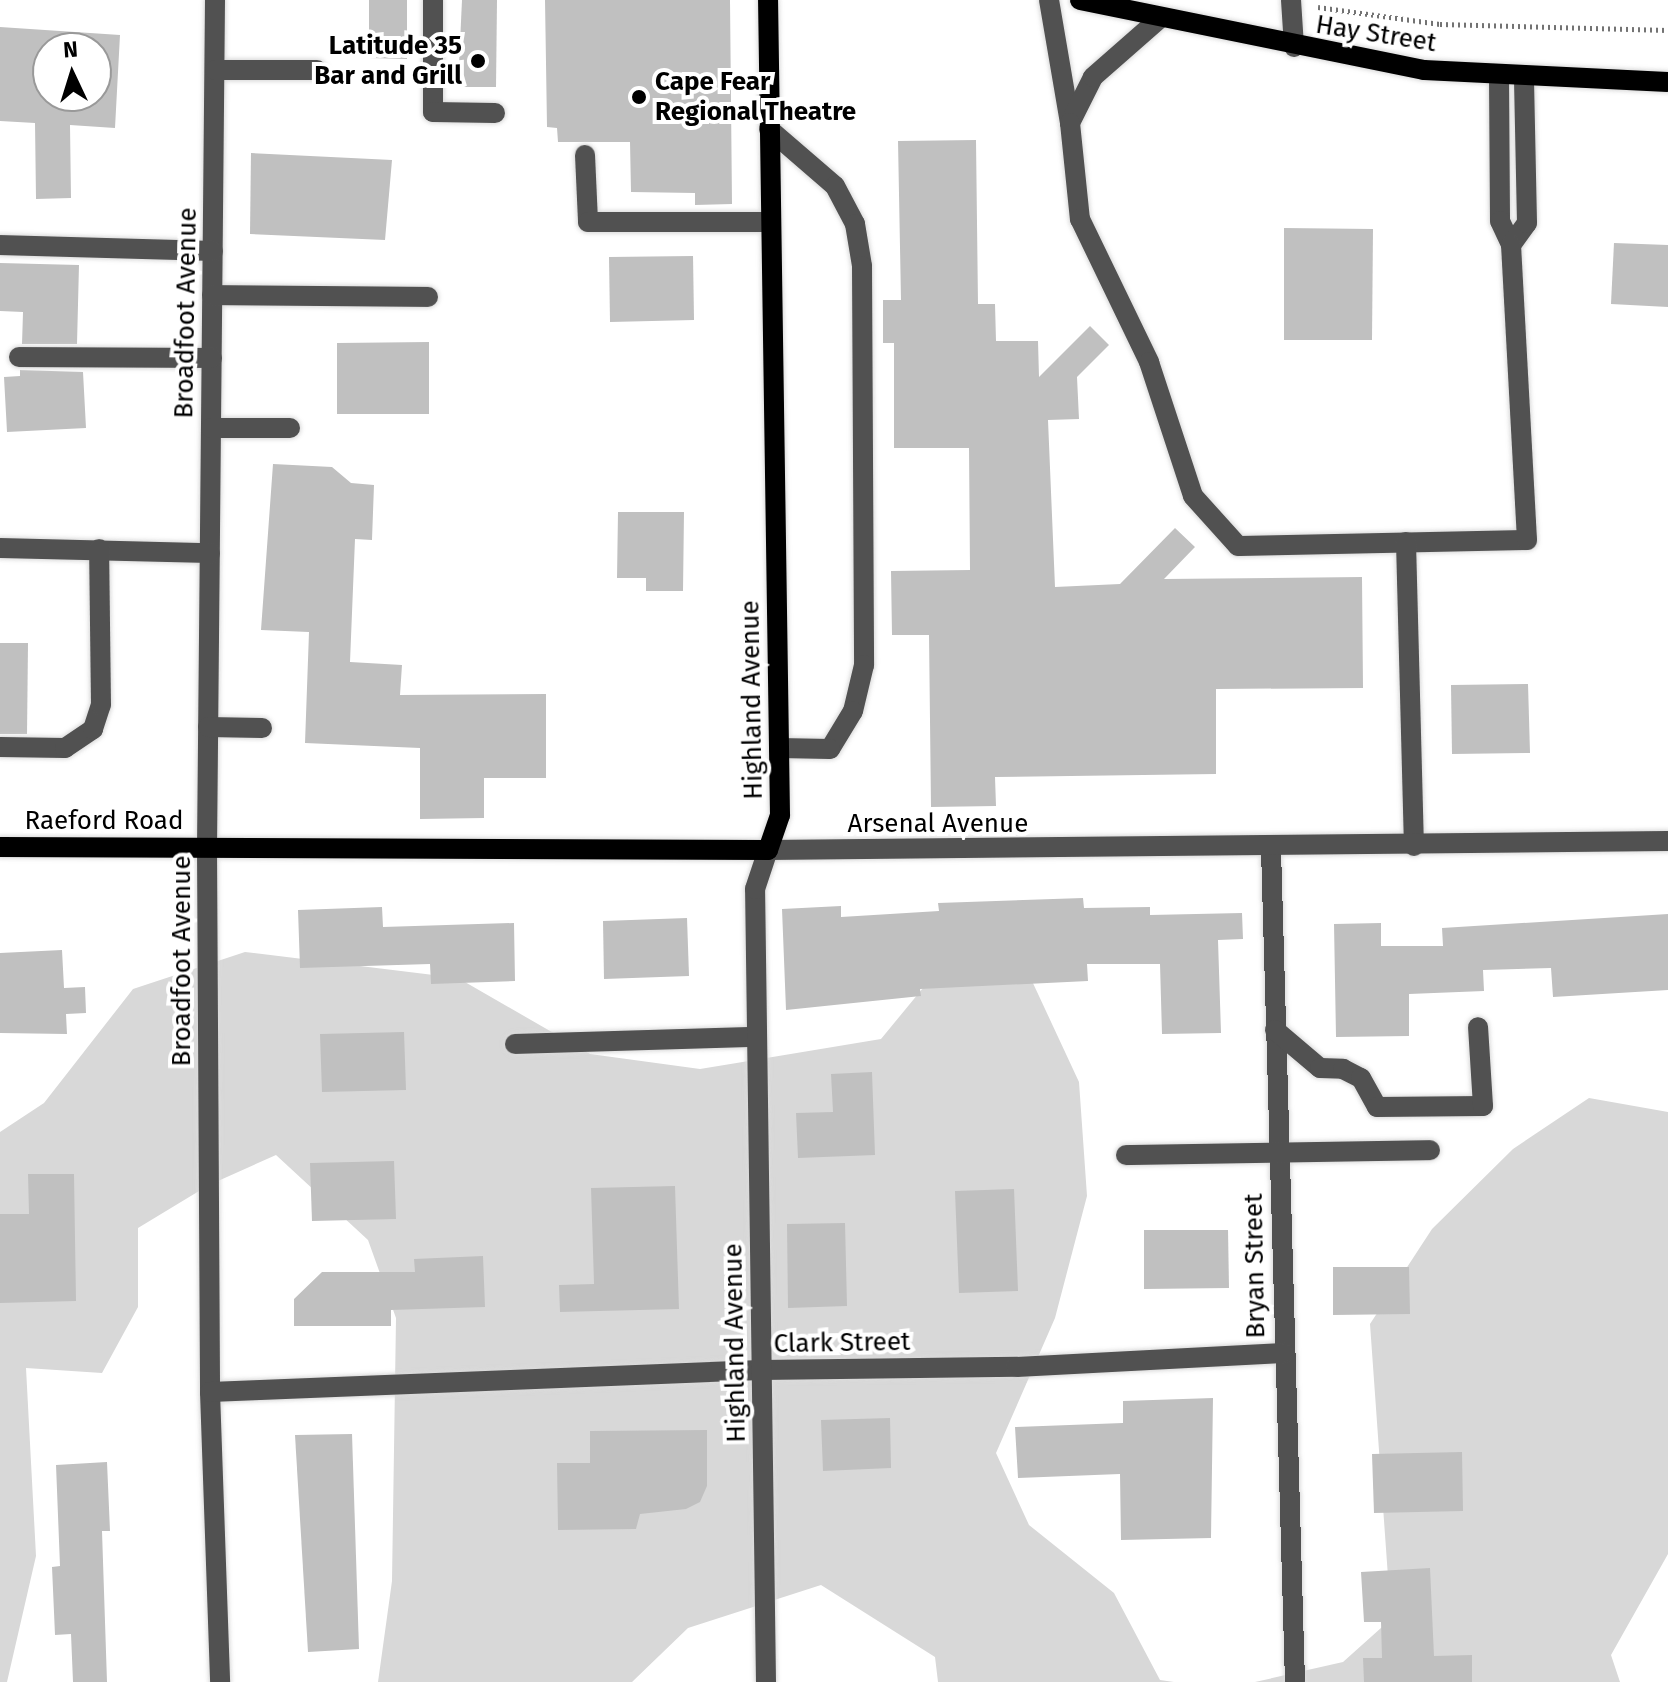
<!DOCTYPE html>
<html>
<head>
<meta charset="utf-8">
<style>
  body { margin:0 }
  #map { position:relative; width:1668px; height:1682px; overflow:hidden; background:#fff; font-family:"Fira Sans",sans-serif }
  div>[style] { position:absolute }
  .green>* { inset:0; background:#d8d8d8 }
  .building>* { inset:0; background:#c0c0c0 }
  .path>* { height:5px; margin-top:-2.5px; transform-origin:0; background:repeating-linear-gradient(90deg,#737373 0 2px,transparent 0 6px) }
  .roads { filter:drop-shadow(0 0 2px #dbdbdb) drop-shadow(0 0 2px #dbdbdb) }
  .minor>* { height:20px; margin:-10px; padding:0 10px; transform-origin:10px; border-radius:10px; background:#515151 }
  .major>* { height:20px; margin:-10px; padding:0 10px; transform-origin:10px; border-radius:10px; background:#000 }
  .dots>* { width:22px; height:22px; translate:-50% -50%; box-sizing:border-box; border:4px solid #fff; border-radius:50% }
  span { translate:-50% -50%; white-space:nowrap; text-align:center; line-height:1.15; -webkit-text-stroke:8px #fff; paint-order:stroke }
  .street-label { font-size:26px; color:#000 }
  .poi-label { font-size:26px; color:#000; font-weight:700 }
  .right { translate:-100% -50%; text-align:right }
  .left { translate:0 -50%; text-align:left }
  .north { position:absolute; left:32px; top:32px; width:80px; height:80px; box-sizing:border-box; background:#fff; border:2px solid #999; border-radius:50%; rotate:356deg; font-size:22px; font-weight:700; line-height:32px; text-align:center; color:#000 }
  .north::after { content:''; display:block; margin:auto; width:28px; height:36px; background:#000; clip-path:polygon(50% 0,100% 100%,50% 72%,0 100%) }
</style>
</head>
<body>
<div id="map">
  <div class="green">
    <div style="clip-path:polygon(960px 943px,1025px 966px,1079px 1082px,1087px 1196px,1055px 1318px,996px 1453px,1029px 1525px,1114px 1593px,1160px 1680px,1174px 1682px,938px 1682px,935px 1657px,821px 1585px,688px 1628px,632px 1682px,378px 1682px,392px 1581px,396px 1318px,368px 1240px,276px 1155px,209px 1185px,138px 1228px,138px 1307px,102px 1373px,26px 1368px,36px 1556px,7px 1682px,0 1682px,0 1132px,44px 1103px,133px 989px,245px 952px,458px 978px,590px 1054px,700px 1069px,881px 1039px)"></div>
    <div style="clip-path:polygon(1589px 1098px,1668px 1112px,1668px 1554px,1611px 1655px,1620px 1682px,1255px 1682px,1343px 1662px,1391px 1619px,1370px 1324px,1432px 1229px,1513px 1149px)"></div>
  </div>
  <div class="building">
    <div style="clip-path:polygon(369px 0,407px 0,407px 59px,369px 58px)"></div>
    <div style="clip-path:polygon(462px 0,497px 0,496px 87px,458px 87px)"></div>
    <div style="clip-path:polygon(545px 0,730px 0,732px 204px,695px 205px,695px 193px,631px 192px,630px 142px,558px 142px,557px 128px,547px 127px)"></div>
    <div style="clip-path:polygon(evenodd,0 27px,120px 35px,115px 128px,70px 125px,71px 198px,36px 199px,35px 123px,0 121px,0 27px,48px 48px,96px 48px,96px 96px,48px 96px,48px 48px)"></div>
    <div style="clip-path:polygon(976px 140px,978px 304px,995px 304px,996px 341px,1038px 341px,1039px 377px,1090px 326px,1109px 345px,1077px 377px,1079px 419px,1048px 420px,1055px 587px,1120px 584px,1175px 528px,1195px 547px,1164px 579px,1362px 577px,1363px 688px,1216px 689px,1216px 774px,995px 777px,996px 806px,931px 807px,929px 635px,892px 635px,891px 571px,970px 570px,969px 448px,894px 448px,894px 343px,883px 343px,883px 300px,901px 300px,898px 141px)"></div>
    <div style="clip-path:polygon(251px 153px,392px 160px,385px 240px,250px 234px)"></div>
    <div style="clip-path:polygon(1284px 228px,1373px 229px,1372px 340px,1284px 340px)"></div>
    <div style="clip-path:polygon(1614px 243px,1668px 245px,1668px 307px,1611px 304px)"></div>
    <div style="clip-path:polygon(693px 256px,694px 320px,610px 322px,609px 257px)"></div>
    <div style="clip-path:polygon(0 263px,79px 265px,77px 344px,22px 344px,23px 312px,0 311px)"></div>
    <div style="clip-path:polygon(429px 342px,429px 414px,337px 414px,337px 343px)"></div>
    <div style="clip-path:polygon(20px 370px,83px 372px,86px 428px,7px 432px,4px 377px,20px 376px)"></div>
    <div style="clip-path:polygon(273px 464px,332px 467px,351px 483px,374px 485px,372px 540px,355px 539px,350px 662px,402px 665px,400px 695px,546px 694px,546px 778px,484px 778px,484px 818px,420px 819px,420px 748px,305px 743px,309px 632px,261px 630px)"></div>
    <div style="clip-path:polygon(618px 512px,684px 512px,683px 591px,646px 591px,646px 578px,617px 578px)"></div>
    <div style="clip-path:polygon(0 643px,28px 643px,27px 734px,0 734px)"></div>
    <div style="clip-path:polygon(1528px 684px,1530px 753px,1452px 754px,1451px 685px)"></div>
    <div style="clip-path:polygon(1083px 898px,1084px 908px,1150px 907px,1150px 915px,1242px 913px,1243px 939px,1218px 940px,1221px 1033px,1162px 1034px,1160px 964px,1087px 964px,1088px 981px,920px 989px,921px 996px,786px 1010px,782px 909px,841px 906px,841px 917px,939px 911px,938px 903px)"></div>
    <div style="clip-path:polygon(382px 907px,383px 927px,514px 923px,515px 981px,431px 984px,430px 964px,300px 968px,298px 910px)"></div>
    <div style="clip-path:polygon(1668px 914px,1668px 990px,1553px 997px,1551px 968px,1483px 970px,1484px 991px,1409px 994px,1409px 1036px,1336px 1037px,1334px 924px,1381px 923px,1381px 946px,1443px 946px,1442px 928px)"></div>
    <div style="clip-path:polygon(687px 918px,689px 976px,604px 979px,603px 921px)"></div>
    <div style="clip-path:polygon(62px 950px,64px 988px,85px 987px,86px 1013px,66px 1014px,67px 1034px,0 1033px,0 953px)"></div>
    <div style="clip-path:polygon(404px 1032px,406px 1090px,322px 1092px,320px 1034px)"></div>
    <div style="clip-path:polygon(872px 1072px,875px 1155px,798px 1158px,796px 1113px,833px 1112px,831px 1074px)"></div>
    <div style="clip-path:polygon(394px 1161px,396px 1219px,312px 1221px,310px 1163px)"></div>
    <div style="clip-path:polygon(28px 1174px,74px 1174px,76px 1301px,0 1303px,0 1214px,29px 1214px)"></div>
    <div style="clip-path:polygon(675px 1186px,679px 1309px,560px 1312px,559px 1285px,594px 1284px,591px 1188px)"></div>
    <div style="clip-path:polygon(1014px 1189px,1018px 1291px,959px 1293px,955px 1191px)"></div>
    <div style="clip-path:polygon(845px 1223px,847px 1306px,788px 1308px,787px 1224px)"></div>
    <div style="clip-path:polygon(1144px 1230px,1228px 1230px,1229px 1288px,1144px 1289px)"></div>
    <div style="clip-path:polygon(483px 1256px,485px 1307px,391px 1310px,391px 1326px,294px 1326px,294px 1299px,322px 1272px,415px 1272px,414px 1259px)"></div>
    <div style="clip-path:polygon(1333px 1267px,1409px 1267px,1410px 1314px,1333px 1315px)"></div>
    <div style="clip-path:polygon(1213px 1398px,1211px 1538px,1121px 1540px,1120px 1474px,1018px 1478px,1015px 1427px,1123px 1423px,1123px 1401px)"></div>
    <div style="clip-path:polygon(890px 1418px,891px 1468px,823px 1471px,821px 1420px)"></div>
    <div style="clip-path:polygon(707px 1430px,707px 1486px,700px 1502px,686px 1509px,640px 1514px,636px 1529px,558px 1530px,557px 1463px,590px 1463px,590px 1431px)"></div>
    <div style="clip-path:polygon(352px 1434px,359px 1649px,308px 1652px,295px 1435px)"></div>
    <div style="clip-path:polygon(1462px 1452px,1463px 1511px,1374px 1513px,1372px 1454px)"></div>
    <div style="clip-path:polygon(107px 1462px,110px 1531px,102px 1531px,107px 1682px,73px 1682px,71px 1634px,55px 1635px,52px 1567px,60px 1566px,56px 1465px)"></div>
    <div style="clip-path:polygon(1430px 1568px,1434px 1656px,1472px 1655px,1472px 1682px,1364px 1682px,1363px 1658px,1382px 1658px,1381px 1622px,1364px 1622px,1361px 1572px)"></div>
  </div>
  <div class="path">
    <div style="left:1318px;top:7px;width:123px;rotate:7.9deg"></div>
    <div style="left:1440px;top:24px;width:228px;rotate:1.5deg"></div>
  </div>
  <div class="roads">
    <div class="minor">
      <div style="left:215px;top:0;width:847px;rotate:90.54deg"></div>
      <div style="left:207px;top:847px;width:545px;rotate:89.68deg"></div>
      <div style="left:210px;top:1392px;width:290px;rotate:88deg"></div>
      <div style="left:433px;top:0;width:112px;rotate:90deg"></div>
      <div style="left:433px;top:112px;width:62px;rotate:0.9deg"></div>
      <div style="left:1049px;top:0;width:125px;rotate:80.3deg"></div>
      <div style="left:1070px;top:123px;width:51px;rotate:-63.4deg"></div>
      <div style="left:1093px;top:77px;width:88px;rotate:-41.3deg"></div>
      <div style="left:1291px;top:0;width:47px;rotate:86.3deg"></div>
      <div style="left:215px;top:70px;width:102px"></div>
      <div style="left:1499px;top:76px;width:145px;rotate:89.6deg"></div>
      <div style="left:1500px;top:221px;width:26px;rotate:65deg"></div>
      <div style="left:1511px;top:245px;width:27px;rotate:-54deg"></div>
      <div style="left:1527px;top:223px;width:145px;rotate:-91.2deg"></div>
      <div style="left:1070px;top:123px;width:97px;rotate:84.1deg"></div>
      <div style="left:1080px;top:219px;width:159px;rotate:64.2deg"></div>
      <div style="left:1149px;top:362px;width:141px;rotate:71.8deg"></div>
      <div style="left:1193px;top:496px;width:67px;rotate:48deg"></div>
      <div style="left:1238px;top:546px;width:289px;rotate:-1.2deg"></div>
      <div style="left:1527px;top:540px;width:295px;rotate:-93.1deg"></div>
      <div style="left:769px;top:129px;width:87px;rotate:40.8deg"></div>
      <div style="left:835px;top:186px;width:43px;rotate:62.2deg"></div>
      <div style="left:855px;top:224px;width:43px;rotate:80.5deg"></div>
      <div style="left:862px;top:266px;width:399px;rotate:89.7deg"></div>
      <div style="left:864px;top:665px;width:47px;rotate:103.4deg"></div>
      <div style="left:853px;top:711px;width:44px;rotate:121.2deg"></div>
      <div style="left:830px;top:749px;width:51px;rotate:-178.9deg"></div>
      <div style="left:585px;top:155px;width:67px;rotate:87.4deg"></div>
      <div style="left:588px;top:222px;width:182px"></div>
      <div style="left:0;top:245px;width:213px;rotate:1.6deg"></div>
      <div style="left:212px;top:295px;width:216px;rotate:0.5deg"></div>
      <div style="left:19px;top:357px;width:193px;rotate:0.3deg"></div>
      <div style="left:211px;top:428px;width:79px"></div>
      <div style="left:1406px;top:542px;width:304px;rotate:88.5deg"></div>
      <div style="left:0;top:548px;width:210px;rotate:1.4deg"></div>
      <div style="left:208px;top:727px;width:54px;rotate:1.1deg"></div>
      <div style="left:0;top:747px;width:65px;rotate:0.9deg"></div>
      <div style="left:65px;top:748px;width:34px;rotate:-34deg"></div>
      <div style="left:93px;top:729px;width:25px;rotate:-72deg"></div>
      <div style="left:101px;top:705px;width:156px;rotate:-90.7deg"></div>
      <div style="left:1271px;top:849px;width:833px;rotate:88.35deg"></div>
      <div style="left:1275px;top:1030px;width:59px;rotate:40.2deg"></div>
      <div style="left:1320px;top:1068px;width:23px;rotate:2deg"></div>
      <div style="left:1343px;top:1069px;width:20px;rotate:27deg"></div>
      <div style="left:1361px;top:1078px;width:33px;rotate:61deg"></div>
      <div style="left:1377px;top:1107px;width:106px;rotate:-0.5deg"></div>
      <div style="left:1483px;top:1106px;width:79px;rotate:-93.6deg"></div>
      <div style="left:515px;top:1044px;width:241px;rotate:-1.7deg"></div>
      <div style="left:1126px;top:1155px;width:304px;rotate:-0.9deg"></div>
      <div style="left:210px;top:1392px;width:551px;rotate:-2.29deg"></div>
      <div style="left:761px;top:1370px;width:256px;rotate:-0.7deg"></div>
      <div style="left:1017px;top:1367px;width:266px;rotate:-3deg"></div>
      <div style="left:766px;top:1682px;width:793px;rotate:-90.79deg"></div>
      <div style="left:755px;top:889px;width:41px;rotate:-71.6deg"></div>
      <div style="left:768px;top:850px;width:900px;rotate:-0.57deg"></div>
    </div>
    <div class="major">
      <div style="left:1080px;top:0;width:351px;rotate:11.5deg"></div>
      <div style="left:1424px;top:70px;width:244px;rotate:2.8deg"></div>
      <div style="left:0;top:847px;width:768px;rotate:0.22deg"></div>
      <div style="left:768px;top:850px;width:37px;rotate:-71deg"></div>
      <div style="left:780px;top:815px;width:815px;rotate:-90.84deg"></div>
    </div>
  </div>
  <div class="dots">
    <div style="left:478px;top:61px;background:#000"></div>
    <div style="left:639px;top:97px;background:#000"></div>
  </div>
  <div class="street-label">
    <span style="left:1376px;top:34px;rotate:9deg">Hay Street</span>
    <span style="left:186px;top:313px;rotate:-89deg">Broadfoot Avenue</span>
    <span style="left:752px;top:700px;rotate:-91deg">Highland Avenue</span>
    <span style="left:104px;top:821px">Raeford Road</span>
    <span style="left:938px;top:824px">Arsenal Avenue</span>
    <span style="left:182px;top:961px;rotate:-90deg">Broadfoot Avenue</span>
    <span style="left:1255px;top:1266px;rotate:-91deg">Bryan Street</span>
    <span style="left:735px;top:1343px;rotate:-91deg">Highland Avenue</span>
    <span style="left:842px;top:1343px;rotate:-1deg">Clark Street</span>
  </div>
  <div class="poi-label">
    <span class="right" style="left:462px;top:61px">Latitude 35<br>Bar and Grill</span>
    <span class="left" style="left:655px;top:97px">Cape Fear<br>Regional Theatre</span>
  </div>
  <div class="north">N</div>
</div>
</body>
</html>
